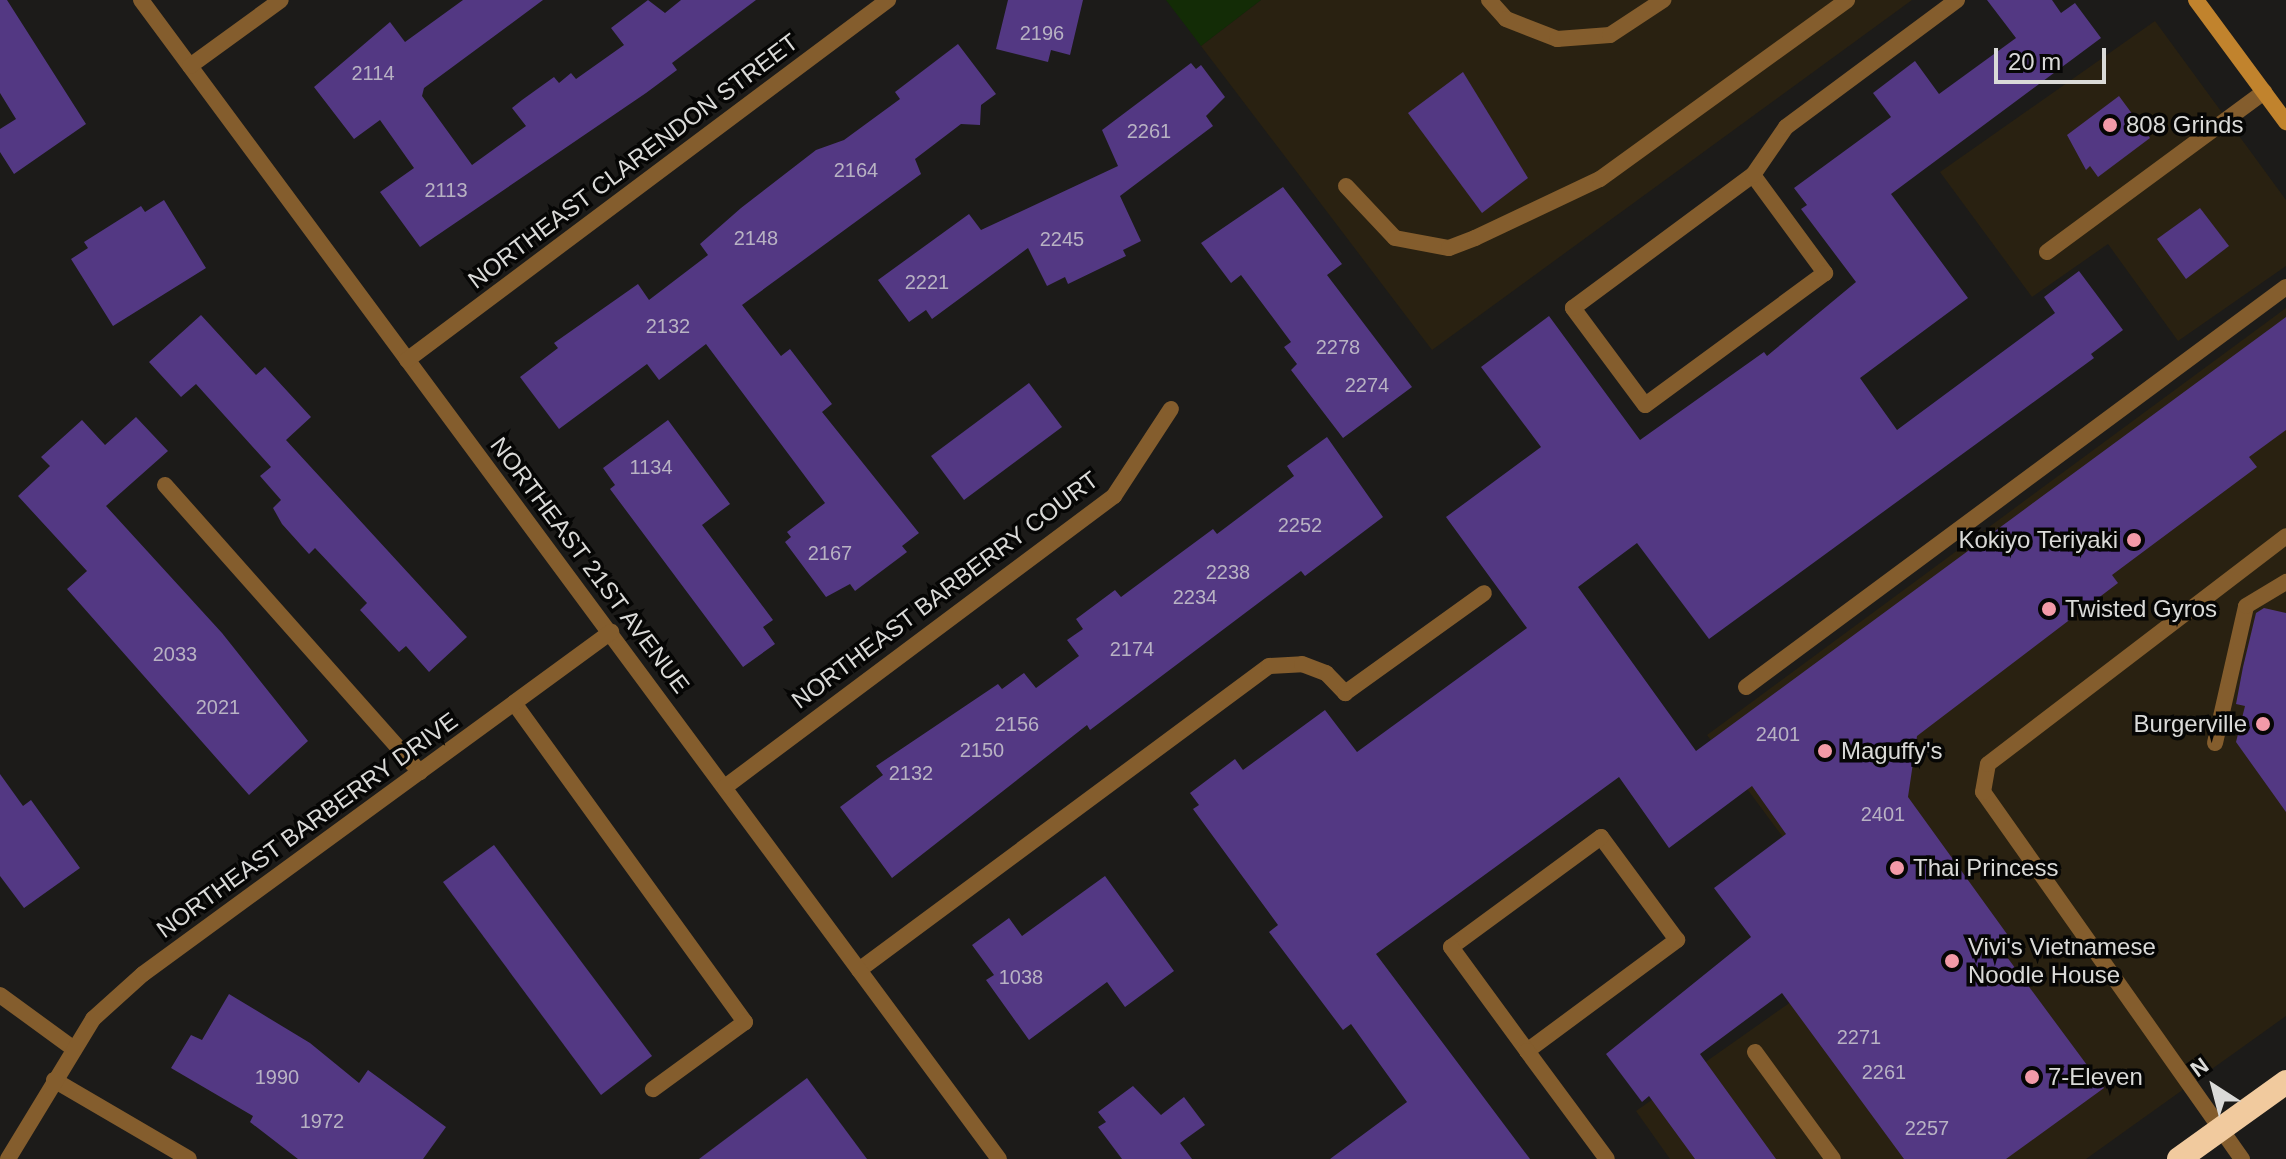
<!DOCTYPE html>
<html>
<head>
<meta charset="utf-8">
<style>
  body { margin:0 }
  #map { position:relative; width:2286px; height:1159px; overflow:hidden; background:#1c1b19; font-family:Arial,sans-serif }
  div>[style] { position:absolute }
  .commercial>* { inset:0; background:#292111 }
  .green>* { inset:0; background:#132c06 }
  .building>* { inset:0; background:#533883 }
  .lane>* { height:16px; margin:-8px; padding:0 8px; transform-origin:8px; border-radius:8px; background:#845d2d }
  .street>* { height:16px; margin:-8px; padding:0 8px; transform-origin:8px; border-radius:8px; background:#845d2d }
  .secondary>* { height:16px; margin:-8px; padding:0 8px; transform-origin:8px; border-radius:8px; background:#c1832d }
  .highway>* { height:24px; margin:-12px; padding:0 12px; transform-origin:12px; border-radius:12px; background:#f1ca9e }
  .dots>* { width:22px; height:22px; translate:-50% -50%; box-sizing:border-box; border:4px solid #060605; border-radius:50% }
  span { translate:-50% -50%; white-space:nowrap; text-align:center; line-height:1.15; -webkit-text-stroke:7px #060605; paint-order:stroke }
  .number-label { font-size:20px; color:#b8b2c3 }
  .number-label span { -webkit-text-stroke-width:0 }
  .poi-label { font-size:24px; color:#dadad8 }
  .left { translate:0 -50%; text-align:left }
  .right { translate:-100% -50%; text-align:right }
  .street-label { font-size:24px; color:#dadad8 }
  .north { position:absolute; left:2174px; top:1047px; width:80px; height:80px; -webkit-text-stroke:6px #060605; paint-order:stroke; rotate:324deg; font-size:22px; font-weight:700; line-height:32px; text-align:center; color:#dadad8 }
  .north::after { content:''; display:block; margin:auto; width:28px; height:36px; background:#dadad8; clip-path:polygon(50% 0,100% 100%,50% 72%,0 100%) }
  .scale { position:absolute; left:1994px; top:48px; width:112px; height:36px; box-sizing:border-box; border:4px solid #dadad8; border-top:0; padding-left:10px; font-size:24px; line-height:28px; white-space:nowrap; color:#dadad8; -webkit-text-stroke:6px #060605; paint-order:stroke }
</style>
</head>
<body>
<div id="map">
  <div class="commercial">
    <div style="clip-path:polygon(1261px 0,1912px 0,1432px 350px,1201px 46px)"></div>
    <div style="clip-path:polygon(2155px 21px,2286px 200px,2286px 266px,2178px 341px,2108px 244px,2032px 297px,1940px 172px)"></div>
    <div style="clip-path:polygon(2286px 308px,2286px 1016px,2086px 1159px,1670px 1159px,1636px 1111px,1866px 949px,1707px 735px)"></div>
  </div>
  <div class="green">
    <div style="clip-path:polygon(1166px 0,1261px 0,1201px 46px)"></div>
  </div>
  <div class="building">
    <div style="clip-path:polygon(0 0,7px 0,86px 124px,14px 174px,0 152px,0 129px,16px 119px,0 93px)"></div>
    <div style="clip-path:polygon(463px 0,543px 0,424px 88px,422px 96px,472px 165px,526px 126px,512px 108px,522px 100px,554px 77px,559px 83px,571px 73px,576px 79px,624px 45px,611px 28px,648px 0,665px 13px,681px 0,756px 0,672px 63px,677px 70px,646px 93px,420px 247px,380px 192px,414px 168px,380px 120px,354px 139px,314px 87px,390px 22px,405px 42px)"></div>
    <div style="clip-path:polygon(1008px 0,1083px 0,1070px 55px,1051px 50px,1048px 62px,996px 49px)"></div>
    <div style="clip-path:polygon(1987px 0,2052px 0,2061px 13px,2075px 3px,2101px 38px,1891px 194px,1968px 298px,1860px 378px,1897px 430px,2055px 313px,2044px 297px,2079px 271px,2123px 330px,2091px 354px,2094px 358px,1709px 639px,1637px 543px,1578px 587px,1696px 751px,2286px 317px,2286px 430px,2249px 457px,2257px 467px,2112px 575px,2118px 583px,1917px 736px,1908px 797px,2012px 941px,2001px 949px,2104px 1088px,2006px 1159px,1904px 1159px,1782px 993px,1700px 1054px,1776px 1159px,1695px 1159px,1649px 1096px,1642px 1102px,1606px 1054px,1751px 937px,1714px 888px,1786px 834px,1752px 786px,1669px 848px,1619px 777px,1376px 954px,1530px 1159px,1330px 1159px,1407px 1102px,1351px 1024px,1343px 1030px,1269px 932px,1278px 925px,1193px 809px,1199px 805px,1190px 793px,1235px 759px,1243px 770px,1325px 710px,1357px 752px,1527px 628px,1446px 517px,1541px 447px,1481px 367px,1549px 316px,1640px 440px,1764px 352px,1767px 356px,1856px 282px,1801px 209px,1807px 205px,1794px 188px,1891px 117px,1873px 93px,1915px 61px,1939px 94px,2016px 38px)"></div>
    <div style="clip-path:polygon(958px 44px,996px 94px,981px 105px,980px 125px,961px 124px,915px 159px,921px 174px,742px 305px,781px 356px,790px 349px,832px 404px,822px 412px,919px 533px,902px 546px,907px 552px,855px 591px,850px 584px,826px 597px,785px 542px,791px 537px,787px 532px,825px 503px,706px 344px,659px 380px,647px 364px,559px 429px,520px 377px,558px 348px,554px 343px,638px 284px,649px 300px,708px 255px,700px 244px,741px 208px,816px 150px,844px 140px,900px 99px,895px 92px)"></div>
    <div style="clip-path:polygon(1191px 63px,1196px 69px,1201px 65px,1225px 97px,1206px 116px,1213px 126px,1120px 196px,1141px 241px,1123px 250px,1126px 256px,1068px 284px,1065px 277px,1047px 286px,1028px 248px,932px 319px,926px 310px,909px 322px,878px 280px,969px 214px,981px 230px,1118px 166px,1102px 130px)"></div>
    <div style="clip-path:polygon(1463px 72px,1528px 178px,1482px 213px,1408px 113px)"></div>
    <div style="clip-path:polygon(2119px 96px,2150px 138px,2098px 177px,2090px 166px,2086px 170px,2067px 135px)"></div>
    <div style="clip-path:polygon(1283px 187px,1342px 264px,1327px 275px,1412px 387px,1343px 438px,1291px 370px,1297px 364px,1284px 347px,1291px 342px,1241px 275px,1231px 283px,1201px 243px)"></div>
    <div style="clip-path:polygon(164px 200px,206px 268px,113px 326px,71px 259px,88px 248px,84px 242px,141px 206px,145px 212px)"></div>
    <div style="clip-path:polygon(2200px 208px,2229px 246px,2186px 279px,2157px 239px)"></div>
    <div style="clip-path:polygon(201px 315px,256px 375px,265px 367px,311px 417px,286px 440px,467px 637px,429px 672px,406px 646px,399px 652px,360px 610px,367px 603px,315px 548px,309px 554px,282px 524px,273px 508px,281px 500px,260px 476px,271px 467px,196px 384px,181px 397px,149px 362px)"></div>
    <div style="clip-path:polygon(1029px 383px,1062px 427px,964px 500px,931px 456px)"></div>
    <div style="clip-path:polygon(136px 417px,168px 451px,106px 506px,222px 633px,308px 741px,249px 795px,67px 589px,87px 571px,18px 496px,50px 466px,41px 457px,82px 420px,105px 445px)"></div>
    <div style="clip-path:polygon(668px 420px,730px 504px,702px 525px,773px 620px,763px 627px,775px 644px,743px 667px,610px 489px,615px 485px,603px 468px)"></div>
    <div style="clip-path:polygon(1327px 437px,1383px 517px,1305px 576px,1301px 571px,1090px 730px,1087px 725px,892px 878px,840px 807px,883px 775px,876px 766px,998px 684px,1002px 689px,1024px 673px,1036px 688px,1079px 656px,1067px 640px,1083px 629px,1076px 619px,1115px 590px,1121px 597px,1213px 529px,1217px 534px,1294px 476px,1287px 466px)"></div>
    <div style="clip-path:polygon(2264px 608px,2286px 613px,2286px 812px,2236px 742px,2245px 706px,2236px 704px,2243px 667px,2256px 613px)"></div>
    <div style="clip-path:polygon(0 774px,23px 806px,31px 800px,80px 868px,24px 908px,0 876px)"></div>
    <div style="clip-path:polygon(494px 845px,652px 1056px,601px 1095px,443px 882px)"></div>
    <div style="clip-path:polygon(1105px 876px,1174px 971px,1125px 1007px,1107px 982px,1029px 1040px,986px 980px,994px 975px,972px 945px,1009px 918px,1022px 936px)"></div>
    <div style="clip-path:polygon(229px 994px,310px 1043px,359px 1083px,368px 1070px,446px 1127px,423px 1159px,298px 1159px,250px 1122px,253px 1116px,171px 1068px,191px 1035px,202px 1040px)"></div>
    <div style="clip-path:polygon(807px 1078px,867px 1159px,699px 1159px)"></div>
    <div style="clip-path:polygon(1133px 1086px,1161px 1115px,1184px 1097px,1205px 1125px,1180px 1143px,1192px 1159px,1122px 1159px,1098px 1127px,1106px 1122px,1098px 1112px)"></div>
  </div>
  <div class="lane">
    <div style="left:1489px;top:0;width:25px;rotate:48deg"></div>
    <div style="left:1506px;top:19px;width:55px;rotate:21.4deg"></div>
    <div style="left:1557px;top:39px;width:53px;rotate:-4.3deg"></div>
    <div style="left:1610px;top:35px;width:64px;rotate:-33.4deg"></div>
    <div style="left:1753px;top:175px;width:122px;rotate:53.7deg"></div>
    <div style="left:1825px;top:273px;width:223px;rotate:143.7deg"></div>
    <div style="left:1645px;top:405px;width:121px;rotate:-126.6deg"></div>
    <div style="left:1573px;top:308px;width:224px;rotate:-36.5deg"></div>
    <div style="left:1753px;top:175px;width:58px;rotate:-55.5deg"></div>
    <div style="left:1786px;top:127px;width:213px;rotate:-36.6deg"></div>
    <div style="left:1346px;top:186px;width:71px;rotate:46.7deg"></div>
    <div style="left:1395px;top:238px;width:55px;rotate:10.5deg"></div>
    <div style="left:1449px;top:248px;width:28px;rotate:-21deg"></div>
    <div style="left:1475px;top:238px;width:138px;rotate:-25.3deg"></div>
    <div style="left:1600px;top:179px;width:305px;rotate:-35.9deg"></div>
    <div style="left:2047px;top:252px;width:270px;rotate:-36.4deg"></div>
    <div style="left:1746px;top:687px;width:672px;rotate:-36.53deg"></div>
    <div style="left:514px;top:703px;width:394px;rotate:54.1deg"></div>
    <div style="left:745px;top:1022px;width:114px;rotate:143.9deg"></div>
    <div style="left:2215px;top:743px;width:140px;rotate:-77.2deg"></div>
    <div style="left:2246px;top:606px;width:47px;rotate:-31deg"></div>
    <div style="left:859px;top:970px;width:510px;rotate:-36.56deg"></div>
    <div style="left:1269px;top:666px;width:33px;rotate:-3deg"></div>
    <div style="left:1302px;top:664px;width:26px;rotate:21deg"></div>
    <div style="left:1326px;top:673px;width:28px;rotate:46deg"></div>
    <div style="left:1345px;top:693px;width:171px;rotate:-35.7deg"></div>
    <div style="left:0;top:995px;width:92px;rotate:36.1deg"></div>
    <div style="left:1527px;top:1051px;width:187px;rotate:-36.5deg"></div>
    <div style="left:1677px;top:940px;width:128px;rotate:-126.4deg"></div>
    <div style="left:1601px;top:837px;width:186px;rotate:143.7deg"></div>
    <div style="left:1451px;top:947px;width:129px;rotate:53.8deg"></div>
    <div style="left:1527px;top:1051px;width:134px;rotate:53.5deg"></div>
    <div style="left:1755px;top:1052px;width:132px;rotate:53.9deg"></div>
    <div style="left:2242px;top:1159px;width:449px;rotate:-125.2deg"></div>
    <div style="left:1983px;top:792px;width:28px;rotate:-80deg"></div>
    <div style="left:1988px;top:764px;width:375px;rotate:-37.4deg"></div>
  </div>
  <div class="street">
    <div style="left:141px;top:0;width:1442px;rotate:53.49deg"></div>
    <div style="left:190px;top:66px;width:112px;rotate:-36deg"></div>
    <div style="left:407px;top:360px;width:601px;rotate:-36.81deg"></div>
    <div style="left:165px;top:485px;width:384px;rotate:48.4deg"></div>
    <div style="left:725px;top:787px;width:486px;rotate:-36.8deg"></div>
    <div style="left:1114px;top:496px;width:104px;rotate:-56.8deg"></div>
    <div style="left:54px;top:1080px;width:156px;rotate:30.3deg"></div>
    <div style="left:8px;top:1159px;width:164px;rotate:-58.7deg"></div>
    <div style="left:93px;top:1019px;width:67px;rotate:-42deg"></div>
    <div style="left:143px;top:974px;width:580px;rotate:-36.16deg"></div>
  </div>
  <div class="secondary">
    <div style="left:2196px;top:0;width:152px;rotate:53.6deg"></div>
  </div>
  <div class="highway">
    <div style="left:2179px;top:1159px;width:132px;rotate:-35.7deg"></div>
  </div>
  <div class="dots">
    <div style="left:2110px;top:125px;background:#f39aa8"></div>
    <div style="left:2134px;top:540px;background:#f39aa8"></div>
    <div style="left:2049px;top:609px;background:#f39aa8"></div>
    <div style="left:2263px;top:724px;background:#f39aa8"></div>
    <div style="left:1825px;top:751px;background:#f39aa8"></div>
    <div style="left:1897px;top:868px;background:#f39aa8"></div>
    <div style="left:1952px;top:961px;background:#f39aa8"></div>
    <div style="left:2032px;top:1077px;background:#f39aa8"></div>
  </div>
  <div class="number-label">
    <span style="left:1042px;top:33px">2196</span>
    <span style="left:373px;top:73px">2114</span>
    <span style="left:1149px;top:131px">2261</span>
    <span style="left:856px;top:170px">2164</span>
    <span style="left:446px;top:190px">2113</span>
    <span style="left:756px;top:238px">2148</span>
    <span style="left:1062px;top:239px">2245</span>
    <span style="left:927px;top:282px">2221</span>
    <span style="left:668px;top:326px">2132</span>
    <span style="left:1338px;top:347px">2278</span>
    <span style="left:1367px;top:385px">2274</span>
    <span style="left:651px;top:467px">1134</span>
    <span style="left:1300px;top:525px">2252</span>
    <span style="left:830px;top:553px">2167</span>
    <span style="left:1228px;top:572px">2238</span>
    <span style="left:1195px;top:597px">2234</span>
    <span style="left:1132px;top:649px">2174</span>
    <span style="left:175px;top:654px">2033</span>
    <span style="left:218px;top:707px">2021</span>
    <span style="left:1017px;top:724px">2156</span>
    <span style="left:1778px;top:734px">2401</span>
    <span style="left:982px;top:750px">2150</span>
    <span style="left:911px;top:773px">2132</span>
    <span style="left:1883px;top:814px">2401</span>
    <span style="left:1021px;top:977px">1038</span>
    <span style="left:1859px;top:1037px">2271</span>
    <span style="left:1884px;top:1072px">2261</span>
    <span style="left:277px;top:1077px">1990</span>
    <span style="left:322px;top:1121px">1972</span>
    <span style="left:1927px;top:1128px">2257</span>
  </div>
  <div class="poi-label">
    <span class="left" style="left:2126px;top:125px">808 Grinds</span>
    <span class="right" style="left:2118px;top:540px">Kokiyo Teriyaki</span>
    <span class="left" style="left:2065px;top:609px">Twisted Gyros</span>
    <span class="right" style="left:2247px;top:724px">Burgerville</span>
    <span class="left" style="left:1841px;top:751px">Maguffy's</span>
    <span class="left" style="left:1913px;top:868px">Thai Princess</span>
    <span class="left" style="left:1968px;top:961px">Vivi's Vietnamese<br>Noodle House</span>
    <span class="left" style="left:2048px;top:1077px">7-Eleven</span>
  </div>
  <div class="street-label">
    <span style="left:633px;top:161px;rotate:-37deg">NORTHEAST CLARENDON STREET</span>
    <span style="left:590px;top:565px;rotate:53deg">NORTHEAST 21ST AVENUE</span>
    <span style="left:945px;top:590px;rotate:-37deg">NORTHEAST BARBERRY COURT</span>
    <span style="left:307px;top:825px;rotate:-36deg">NORTHEAST BARBERRY DRIVE</span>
  </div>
  <div class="north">N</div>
  <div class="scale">20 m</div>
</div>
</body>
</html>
